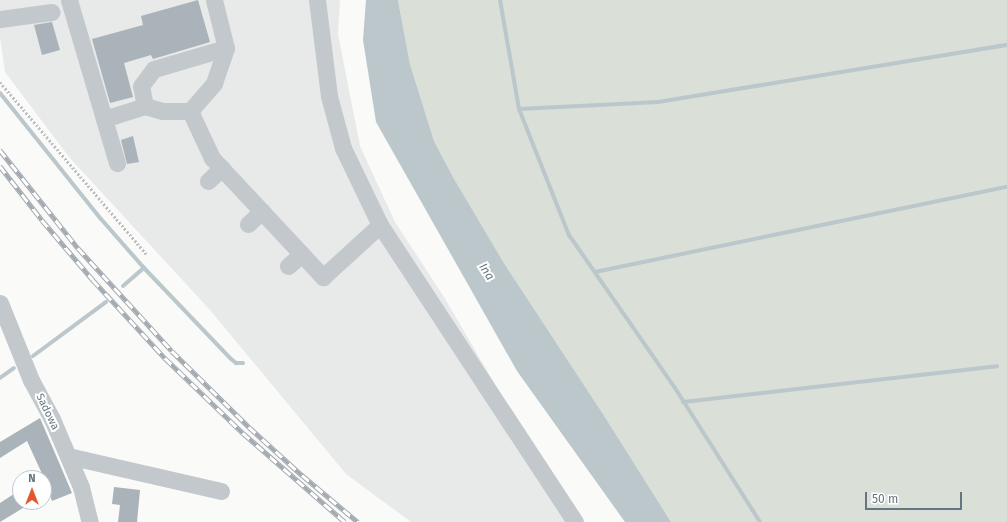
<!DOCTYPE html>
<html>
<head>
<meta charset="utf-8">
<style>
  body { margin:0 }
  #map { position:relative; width:1007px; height:522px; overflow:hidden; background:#fafaf8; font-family:"Fira Sans",sans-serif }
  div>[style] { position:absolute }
  .built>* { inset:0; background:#e8e9e9 }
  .green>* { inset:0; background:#dadfd7 }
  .water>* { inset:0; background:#bbc7cb }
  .stream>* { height:4px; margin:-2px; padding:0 2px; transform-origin:2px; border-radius:2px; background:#bbc7cb }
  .building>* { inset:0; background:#aab3b9 }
  .path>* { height:2.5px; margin-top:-1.25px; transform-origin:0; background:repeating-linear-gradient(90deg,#bbbfc2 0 2px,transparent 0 4px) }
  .minor>* { height:17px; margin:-8.5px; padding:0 8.5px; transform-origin:8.5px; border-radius:8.5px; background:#c3c8cc }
  .rail>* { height:4.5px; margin-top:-2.25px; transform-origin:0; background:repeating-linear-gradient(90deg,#fff 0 9px,#a2aab0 0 18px); box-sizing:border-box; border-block:1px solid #a2aab0 }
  span { translate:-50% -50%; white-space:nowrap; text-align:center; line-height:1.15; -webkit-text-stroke:4px #fff; paint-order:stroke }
  .street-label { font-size:11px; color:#657683 }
  .water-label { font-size:12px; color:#60757c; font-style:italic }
  .north { position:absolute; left:12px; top:470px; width:40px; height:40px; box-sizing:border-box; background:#fff; border:1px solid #c1c8cd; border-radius:50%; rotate:0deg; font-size:11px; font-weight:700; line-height:16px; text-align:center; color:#657683 }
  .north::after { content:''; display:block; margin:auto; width:14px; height:18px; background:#e4572e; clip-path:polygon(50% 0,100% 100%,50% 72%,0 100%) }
  .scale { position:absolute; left:865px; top:492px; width:97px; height:18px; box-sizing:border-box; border:2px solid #657683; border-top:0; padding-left:5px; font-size:12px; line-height:14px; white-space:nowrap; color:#657683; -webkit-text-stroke:3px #fff; paint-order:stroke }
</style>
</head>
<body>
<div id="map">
  <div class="built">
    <div style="clip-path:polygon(0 0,340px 0,338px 34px,360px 146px,395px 222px,444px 297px,527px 439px,582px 522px,411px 522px,346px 474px,210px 310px,69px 157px,5px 72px,0 37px)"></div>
  </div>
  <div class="green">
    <div style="clip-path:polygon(398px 0,1007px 0,1007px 522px,671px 522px,603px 414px,500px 257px,453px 177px,434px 141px,410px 64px)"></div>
  </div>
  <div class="water">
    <div style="clip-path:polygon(366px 0,398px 0,410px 64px,434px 141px,453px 177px,502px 260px,603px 414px,671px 522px,625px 522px,517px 371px,376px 122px,363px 40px)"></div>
  </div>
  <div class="stream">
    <div style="left:500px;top:0;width:111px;rotate:80.1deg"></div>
    <div style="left:519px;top:109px;width:136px;rotate:68.4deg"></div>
    <div style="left:569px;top:235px;width:186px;rotate:55.3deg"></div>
    <div style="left:675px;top:388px;width:159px;rotate:57.6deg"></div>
    <div style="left:0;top:93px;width:161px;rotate:51.3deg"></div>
    <div style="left:101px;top:219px;width:65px;rotate:48.7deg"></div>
    <div style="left:144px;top:268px;width:124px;rotate:46.3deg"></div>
    <div style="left:230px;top:358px;width:8px;rotate:40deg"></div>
    <div style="left:236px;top:363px;width:7px"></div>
    <div style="left:519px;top:109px;width:139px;rotate:-2.9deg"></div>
    <div style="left:658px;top:102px;width:354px;rotate:-9.3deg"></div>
    <div style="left:595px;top:272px;width:421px;rotate:-11.7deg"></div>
    <div style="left:123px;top:286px;width:28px;rotate:-41deg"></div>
    <div style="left:33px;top:356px;width:91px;rotate:-36.5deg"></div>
    <div style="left:0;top:378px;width:17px;rotate:-36deg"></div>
    <div style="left:683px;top:402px;width:316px;rotate:-6.5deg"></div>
  </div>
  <div class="building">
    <div style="clip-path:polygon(198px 0,210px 42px,153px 59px,151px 55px,124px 63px,133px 97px,110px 103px,92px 39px,143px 25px,141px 16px)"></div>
    <div style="clip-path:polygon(52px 22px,60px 50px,42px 55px,34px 25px)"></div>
    <div style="clip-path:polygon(133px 136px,139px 162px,127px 164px,121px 140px)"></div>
    <div style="clip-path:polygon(40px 418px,72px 493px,52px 501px,49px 492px,44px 495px,44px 478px,27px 441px,0 458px,0 442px)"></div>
    <div style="clip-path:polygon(114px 487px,140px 490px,137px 522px,118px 522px,120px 505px,112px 504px)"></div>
    <div style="clip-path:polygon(20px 490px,20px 502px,33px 502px,0 522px,0 503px)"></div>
  </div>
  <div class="path">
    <div style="left:0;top:82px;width:227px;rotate:49.6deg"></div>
  </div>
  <div class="minor">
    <div style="left:69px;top:0;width:124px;rotate:73.6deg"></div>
    <div style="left:104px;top:119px;width:43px;rotate:-17.6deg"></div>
    <div style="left:145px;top:106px;width:18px;rotate:16deg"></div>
    <div style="left:162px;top:111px;width:28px"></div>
    <div style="left:190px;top:111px;width:37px;rotate:-49deg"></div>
    <div style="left:214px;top:83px;width:37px;rotate:-71deg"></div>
    <div style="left:226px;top:48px;width:49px;rotate:-104deg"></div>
    <div style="left:0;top:19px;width:52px;rotate:-7.7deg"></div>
    <div style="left:145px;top:106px;width:20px;rotate:-101deg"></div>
    <div style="left:141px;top:86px;width:21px;rotate:-53deg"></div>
    <div style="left:154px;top:69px;width:75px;rotate:-16.3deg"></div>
    <div style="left:190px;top:111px;width:52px;rotate:64.9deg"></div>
    <div style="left:212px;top:158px;width:163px;rotate:47deg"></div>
    <div style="left:323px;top:277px;width:77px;rotate:-42.4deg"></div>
    <div style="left:380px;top:225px;width:85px;rotate:-115.7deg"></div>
    <div style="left:343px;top:148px;width:54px;rotate:-105.1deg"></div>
    <div style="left:329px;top:96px;width:97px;rotate:-97.1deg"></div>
    <div style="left:104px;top:119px;width:46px;rotate:73.5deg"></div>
    <div style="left:208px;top:181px;width:19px;rotate:-43deg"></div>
    <div style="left:248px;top:224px;width:19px;rotate:-43deg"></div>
    <div style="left:380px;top:225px;width:355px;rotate:56.7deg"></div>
    <div style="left:288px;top:266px;width:18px;rotate:-41deg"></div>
    <div style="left:0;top:303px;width:83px;rotate:68.1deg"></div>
    <div style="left:31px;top:380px;width:44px;rotate:61.7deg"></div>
    <div style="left:52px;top:419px;width:74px;rotate:66.9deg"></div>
    <div style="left:81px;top:487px;width:36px;rotate:76deg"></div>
    <div style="left:68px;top:456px;width:157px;rotate:12.9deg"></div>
  </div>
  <div class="rail">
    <div style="left:0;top:150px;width:125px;rotate:51.5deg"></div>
    <div style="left:78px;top:248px;width:139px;rotate:47.6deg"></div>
    <div style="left:172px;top:351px;width:108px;rotate:44.6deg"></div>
    <div style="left:249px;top:427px;width:72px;rotate:42.2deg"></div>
    <div style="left:302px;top:475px;width:73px;rotate:40deg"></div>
    <div style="left:0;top:166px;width:68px;rotate:52.1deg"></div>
    <div style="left:42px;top:220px;width:79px;rotate:49.6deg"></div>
    <div style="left:93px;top:280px;width:106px;rotate:47.3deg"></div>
    <div style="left:165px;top:358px;width:108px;rotate:43.9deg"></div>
    <div style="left:243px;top:433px;width:135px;rotate:41.1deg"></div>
  </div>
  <div class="street-label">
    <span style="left:47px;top:412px;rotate:64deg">Sadowa</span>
  </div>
  <div class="water-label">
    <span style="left:486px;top:272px;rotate:57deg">Ina</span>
  </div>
  <div class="north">N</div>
  <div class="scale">50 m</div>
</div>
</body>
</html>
